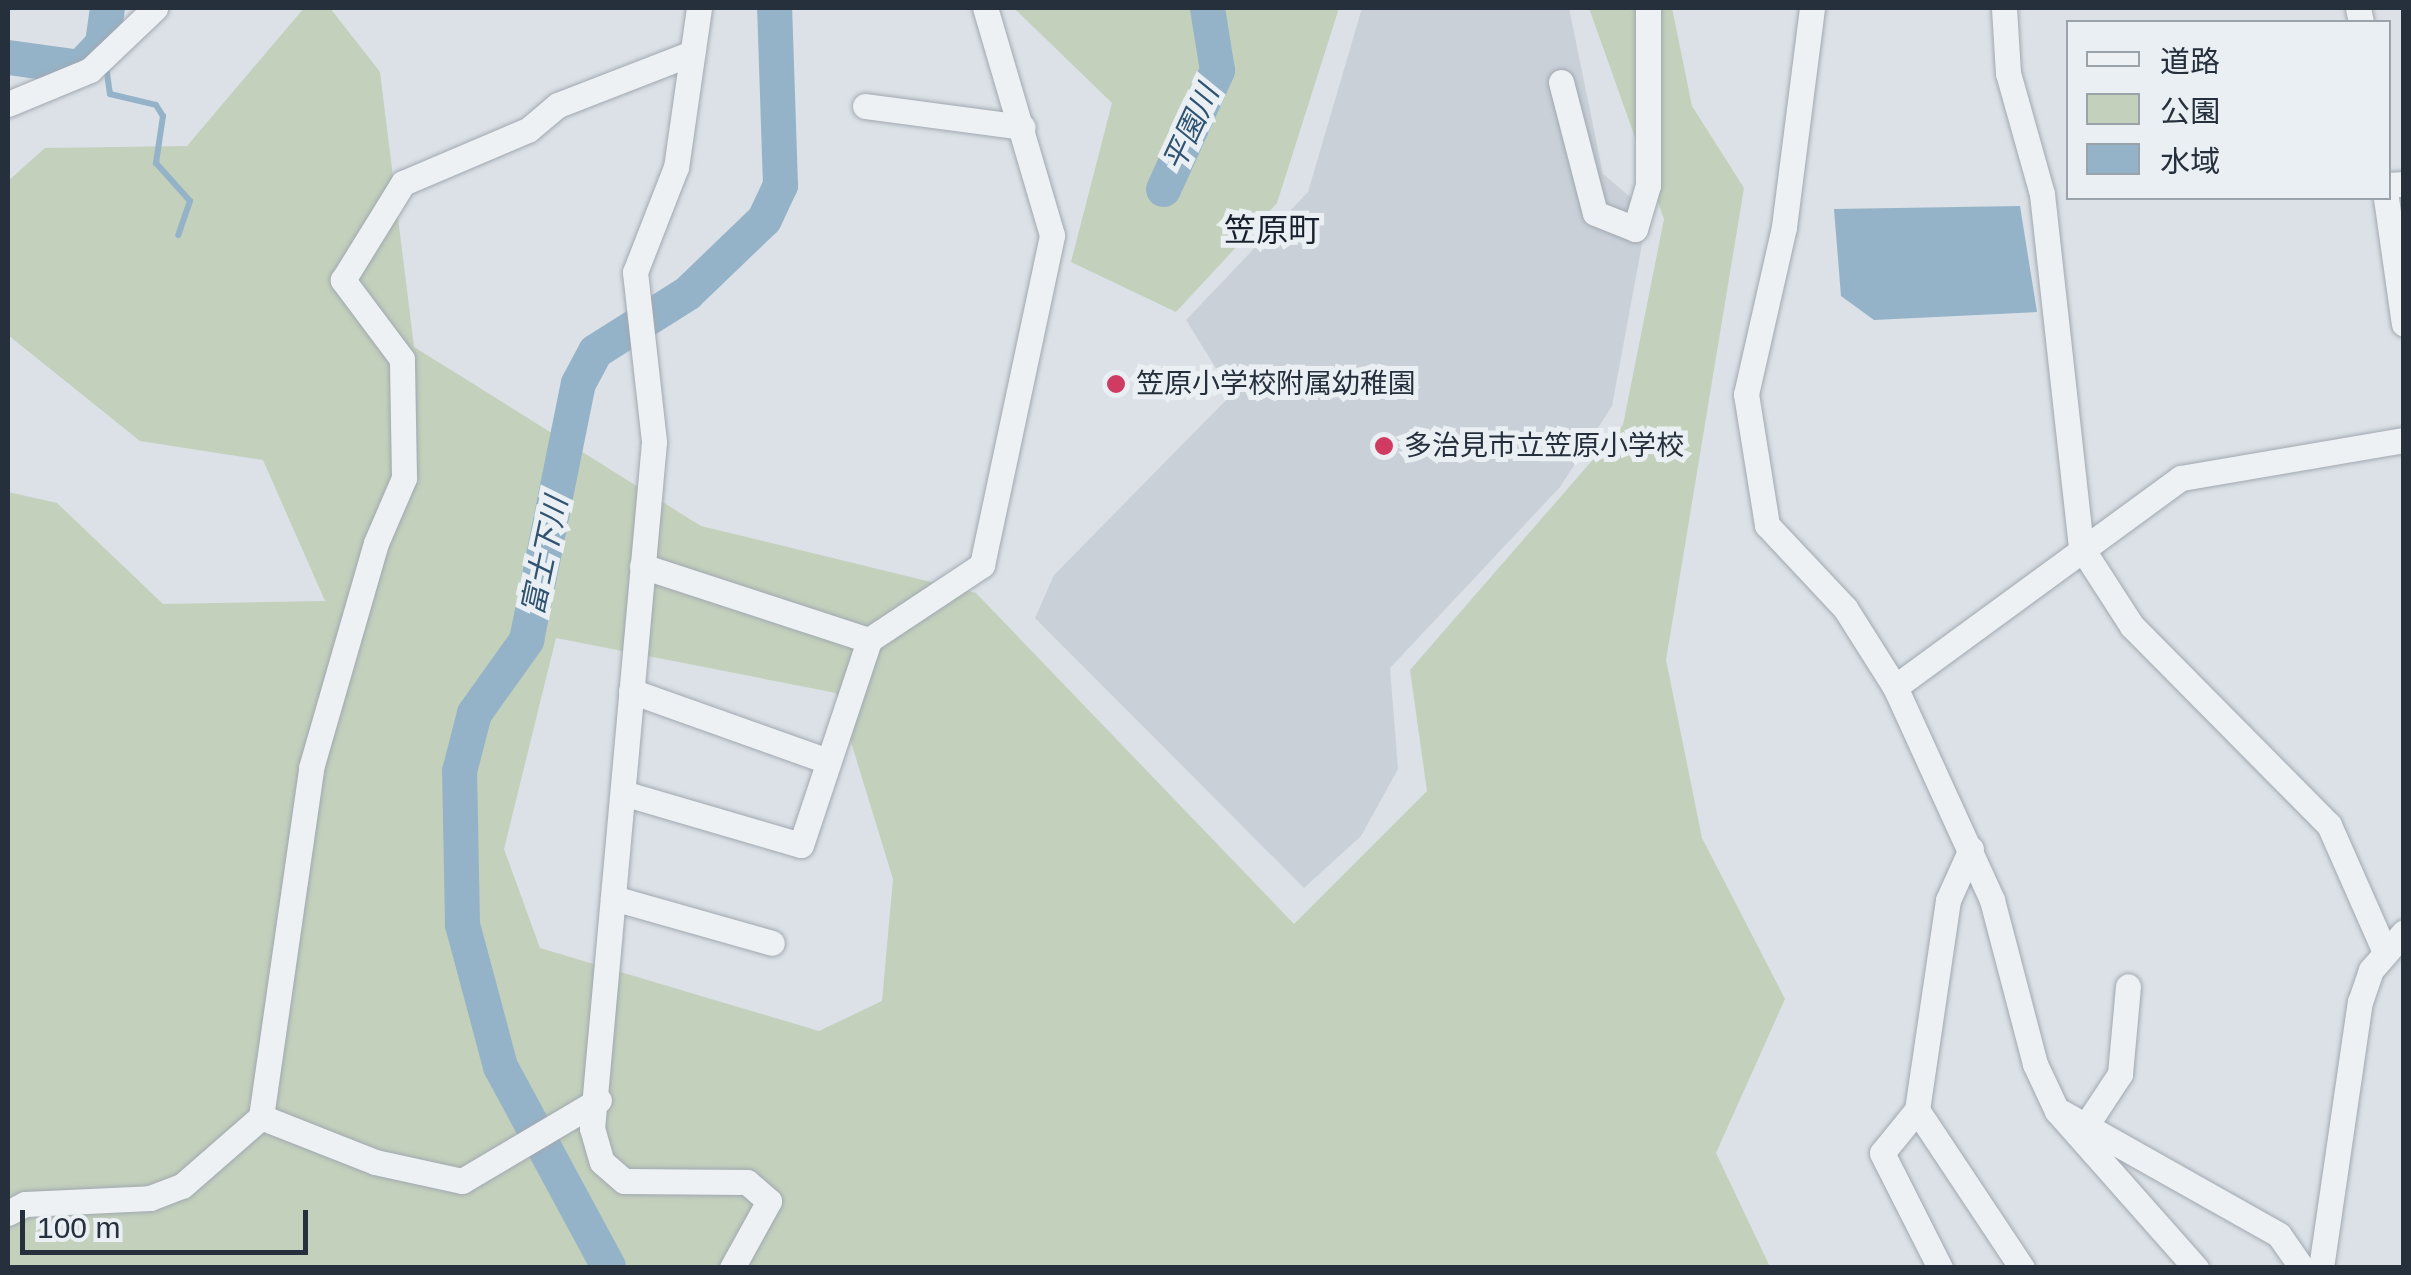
<!DOCTYPE html>
<html>
<head>
<meta charset="utf-8">
<style>
  body { margin:0 }
  #map { position:relative; width:2411px; height:1275px; overflow:hidden; background:#dbe1e6; font-family:Helvetica,"Noto Sans JP",sans-serif }
  div>[style] { position:absolute }
  .built>* { inset:0; background:#c9d0d8 }
  .green>* { inset:0; background:#c3d0bc }
  .water>* { inset:0; background:#95b3c8 }
  .stream>* { height:6px; margin:-3px; padding:0 3px; transform-origin:3px; border-radius:3px; background:#95b3c8 }
  .river>* { height:35px; margin:-17.5px; padding:0 17.5px; transform-origin:17.5px; border-radius:17.5px; background:#95b3c8 }
  .roads { filter:drop-shadow(0 0 2px #a1a8b0) drop-shadow(0 0 2px #a1a8b0) }
  .minor>* { height:25px; margin:-12.5px; padding:0 12.5px; transform-origin:12.5px; border-radius:12.5px; background:#eef1f4 }
  .dots>* { width:28px; height:28px; translate:-50% -50%; box-sizing:border-box; border:5px solid #eaeff4; border-radius:50% }
  span { translate:-50% -50%; white-space:nowrap; text-align:center; line-height:1.15; -webkit-text-stroke:10px #eaeff4; paint-order:stroke }
  .poi-label { font-size:28px; color:#25303c }
  .left { translate:0 -50%; text-align:left }
  .water-label { font-size:30px; color:#2f5370; font-style:italic }
  .quarter-label { font-size:32px; color:#18212d }
  .frame { position:absolute; inset:0; border:10px solid #25303c; pointer-events:none }
  .legend { position:absolute; left:2066px; top:20px; width:325px; height:180px; box-sizing:border-box; background:#eaeff4; border:2px solid #9ba3aa; margin:0; padding:12px 18px; list-style:none; font-size:30px; color:#25303c }
  .legend li { display:flex; align-items:center; gap:20px; height:50px }
  .legend b { width:50px; border:2px solid #9ba3aa }
  .scale { position:absolute; left:20px; top:1210px; width:288px; height:45px; box-sizing:border-box; border:5px solid #25303c; border-top:0; padding-left:12px; font-size:30px; line-height:35px; white-space:nowrap; color:#25303c; -webkit-text-stroke:8px #eaeff4; paint-order:stroke }
</style>
</head>
<body>
<div id="map">
  <div class="built">
    <div style="clip-path:polygon(1362px 8px,1569px 8px,1603px 174px,1648px 212px,1612px 406px,1560px 487px,1390px 668px,1398px 769px,1361px 836px,1304px 888px,1035px 618px,1054px 575px,1232px 394px,1186px 320px,1308px 192px)"></div>
  </div>
  <div class="green">
    <div style="clip-path:polygon(evenodd,304px 8px,330px 8px,380px 72px,414px 347px,701px 526px,976px 593px,1294px 924px,1427px 791px,1410px 670px,1623px 425px,1664px 219px,1589px 8px,1672px 8px,1692px 106px,1744px 188px,1666px 660px,1702px 838px,1785px 999px,1716px 1153px,1770px 1267px,8px 1267px,8px 492px,57px 503px,163px 604px,325px 601px,263px 460px,140px 441px,8px 335px,8px 181px,45px 148px,187px 146px,304px 8px,556px 638px,836px 693px,893px 879px,882px 1001px,819px 1031px,540px 948px,504px 849px,556px 638px)"></div>
    <div style="clip-path:polygon(1014px 8px,1339px 8px,1277px 203px,1176px 312px,1071px 262px,1112px 103px)"></div>
  </div>
  <div class="water">
    <div style="clip-path:polygon(2020px 206px,2037px 312px,1874px 320px,1841px 296px,1834px 209px)"></div>
  </div>
  <div class="stream">
    <div style="left:106px;top:66px;width:28px;rotate:82deg"></div>
    <div style="left:110px;top:94px;width:47px;rotate:13.4deg"></div>
    <div style="left:156px;top:105px;width:13px;rotate:58deg"></div>
    <div style="left:163px;top:116px;width:48px;rotate:98.5deg"></div>
    <div style="left:156px;top:163px;width:51px;rotate:48.2deg"></div>
    <div style="left:190px;top:201px;width:36px;rotate:109deg"></div>
  </div>
  <div class="river">
    <div style="left:8px;top:57px;width:73px;rotate:7.9deg"></div>
    <div style="left:80px;top:67px;width:33px;rotate:-47deg"></div>
    <div style="left:102px;top:43px;width:35px;rotate:-82deg"></div>
    <div style="left:1163px;top:189px;width:131px;rotate:-65.6deg"></div>
    <div style="left:1217px;top:70px;width:63px;rotate:-99.2deg"></div>
    <div style="left:608px;top:1266px;width:227px;rotate:-118.4deg"></div>
    <div style="left:500px;top:1066px;width:147px;rotate:-105deg"></div>
    <div style="left:462px;top:924px;width:153px;rotate:-91.1deg"></div>
    <div style="left:459px;top:771px;width:60px;rotate:-75.5deg"></div>
    <div style="left:474px;top:713px;width:90px;rotate:-54.5deg"></div>
    <div style="left:526px;top:640px;width:262px;rotate:-78.6deg"></div>
    <div style="left:578px;top:383px;width:36px;rotate:-62deg"></div>
    <div style="left:595px;top:351px;width:109px;rotate:-32.2deg"></div>
    <div style="left:687px;top:293px;width:107px;rotate:-43.9deg"></div>
    <div style="left:764px;top:219px;width:38px;rotate:-65deg"></div>
    <div style="left:780px;top:185px;width:177px;rotate:-91.9deg"></div>
  </div>
  <div class="roads">
    <div class="minor">
      <div style="left:699px;top:8px;width:161px;rotate:98.2deg"></div>
      <div style="left:676px;top:167px;width:113px;rotate:111.3deg"></div>
      <div style="left:635px;top:272px;width:171px;rotate:83.6deg"></div>
      <div style="left:654px;top:442px;width:689px;rotate:95.16deg"></div>
      <div style="left:592px;top:1128px;width:35px;rotate:74deg"></div>
      <div style="left:602px;top:1162px;width:29px;rotate:41deg"></div>
      <div style="left:624px;top:1181px;width:123px;rotate:0.5deg"></div>
      <div style="left:747px;top:1182px;width:29px;rotate:41deg"></div>
      <div style="left:769px;top:1201px;width:77px;rotate:118.9deg"></div>
      <div style="left:1812px;top:8px;width:221px;rotate:97.3deg"></div>
      <div style="left:1784px;top:227px;width:171px;rotate:102.8deg"></div>
      <div style="left:1746px;top:394px;width:133px;rotate:80.9deg"></div>
      <div style="left:1767px;top:525px;width:114px;rotate:46.8deg"></div>
      <div style="left:1845px;top:608px;width:93px;rotate:57.7deg"></div>
      <div style="left:1895px;top:687px;width:234px;rotate:65.5deg"></div>
      <div style="left:1992px;top:900px;width:170px;rotate:75.3deg"></div>
      <div style="left:2035px;top:1064px;width:52px;rotate:64.9deg"></div>
      <div style="left:2057px;top:1111px;width:210px;rotate:48.5deg"></div>
      <div style="left:2004px;top:8px;width:65px;rotate:86.5deg"></div>
      <div style="left:2008px;top:73px;width:126px;rotate:74.3deg"></div>
      <div style="left:2042px;top:194px;width:355px;rotate:83.7deg"></div>
      <div style="left:2081px;top:547px;width:94px;rotate:57.2deg"></div>
      <div style="left:2132px;top:626px;width:280px;rotate:45.3deg"></div>
      <div style="left:2329px;top:825px;width:139px;rotate:66.2deg"></div>
      <div style="left:2358px;top:8px;width:14px;rotate:78deg"></div>
      <div style="left:1561px;top:82px;width:135px;rotate:75.5deg"></div>
      <div style="left:1595px;top:213px;width:43px;rotate:21.8deg"></div>
      <div style="left:1635px;top:229px;width:46px;rotate:-73.5deg"></div>
      <div style="left:1648px;top:185px;width:177px;rotate:-90deg"></div>
      <div style="left:8px;top:104px;width:89px;rotate:-22.5deg"></div>
      <div style="left:90px;top:70px;width:90px;rotate:-43.6deg"></div>
      <div style="left:865px;top:106px;width:159px;rotate:7.6deg"></div>
      <div style="left:2388px;top:185px;width:16px;rotate:-4deg"></div>
      <div style="left:2386px;top:198px;width:127px;rotate:81.9deg"></div>
      <div style="left:642px;top:566px;width:239px;rotate:18.1deg"></div>
      <div style="left:1895px;top:687px;width:354px;rotate:-36.2deg"></div>
      <div style="left:2181px;top:478px;width:226px;rotate:-9.7deg"></div>
      <div style="left:631px;top:691px;width:209px;rotate:19.6deg"></div>
      <div style="left:623px;top:793px;width:185px;rotate:16.3deg"></div>
      <div style="left:801px;top:845px;width:216px;rotate:-71.6deg"></div>
      <div style="left:869px;top:640px;width:136px;rotate:-33.6deg"></div>
      <div style="left:982px;top:565px;width:337px;rotate:-78deg"></div>
      <div style="left:1052px;top:235px;width:237px;rotate:-106.4deg"></div>
      <div style="left:1971px;top:849px;width:56px;rotate:114.3deg"></div>
      <div style="left:1948px;top:900px;width:212px;rotate:98.4deg"></div>
      <div style="left:1917px;top:1110px;width:190px;rotate:56.4deg"></div>
      <div style="left:613px;top:898px;width:165px;rotate:15.8deg"></div>
      <div style="left:1917px;top:1110px;width:55px;rotate:129.1deg"></div>
      <div style="left:1882px;top:1153px;width:129px;rotate:63.2deg"></div>
      <div style="left:2061px;top:1112px;width:250px;rotate:29.4deg"></div>
      <div style="left:2279px;top:1235px;width:40px;rotate:55.1deg"></div>
      <div style="left:261px;top:1117px;width:123px;rotate:21.5deg"></div>
      <div style="left:375px;top:1162px;width:89px;rotate:12.3deg"></div>
      <div style="left:462px;top:1181px;width:159px;rotate:-30.6deg"></div>
      <div style="left:2087px;top:1124px;width:60px;rotate:-56.6deg"></div>
      <div style="left:2120px;top:1074px;width:88px;rotate:-84.8deg"></div>
      <div style="left:8px;top:1213px;width:19px;rotate:-28deg"></div>
      <div style="left:25px;top:1204px;width:125px;rotate:-2.7deg"></div>
      <div style="left:150px;top:1198px;width:34px;rotate:-21deg"></div>
      <div style="left:182px;top:1186px;width:105px;rotate:-41.1deg"></div>
      <div style="left:261px;top:1117px;width:353px;rotate:-81.8deg"></div>
      <div style="left:311px;top:768px;width:234px;rotate:-73.9deg"></div>
      <div style="left:376px;top:543px;width:71px;rotate:-66.7deg"></div>
      <div style="left:404px;top:478px;width:119px;rotate:-91deg"></div>
      <div style="left:402px;top:359px;width:99px;rotate:-126.8deg"></div>
      <div style="left:343px;top:280px;width:114px;rotate:-58.3deg"></div>
      <div style="left:403px;top:183px;width:136px;rotate:-23deg"></div>
      <div style="left:528px;top:130px;width:39px;rotate:-40deg"></div>
      <div style="left:558px;top:105px;width:144px;rotate:-21.2deg"></div>
      <div style="left:2321px;top:1268px;width:269px;rotate:-81.7deg"></div>
      <div style="left:2360px;top:1002px;width:34px;rotate:-71deg"></div>
      <div style="left:2371px;top:970px;width:50px;rotate:-49deg"></div>
    </div>
  </div>
  <div class="dots">
    <div style="left:1116px;top:384px;background:#d03b62"></div>
    <div style="left:1384px;top:446px;background:#d03b62"></div>
  </div>
  <div class="poi-label">
    <span class="left" style="left:1136px;top:384px">笠原小学校附属幼稚園</span>
    <span class="left" style="left:1404px;top:446px">多治見市立笠原小学校</span>
  </div>
  <div class="water-label">
    <span style="left:1191px;top:128px;rotate:-65deg">平園川</span>
    <span style="left:545px;top:556px;rotate:-78deg">富士下川</span>
  </div>
  <div class="quarter-label">
    <span style="left:1272px;top:230px">笠原町</span>
  </div>
  <div class="frame"></div>
  <ul class="legend">
  <li><b style="height:12px;background:#eef1f4"></b>道路</li>
  <li><b style="height:28px;background:#c3d0bc"></b>公園</li>
  <li><b style="height:28px;background:#95b3c8"></b>水域</li>
  </ul>
  <div class="scale">100 m</div>
</div>
</body>
</html>
